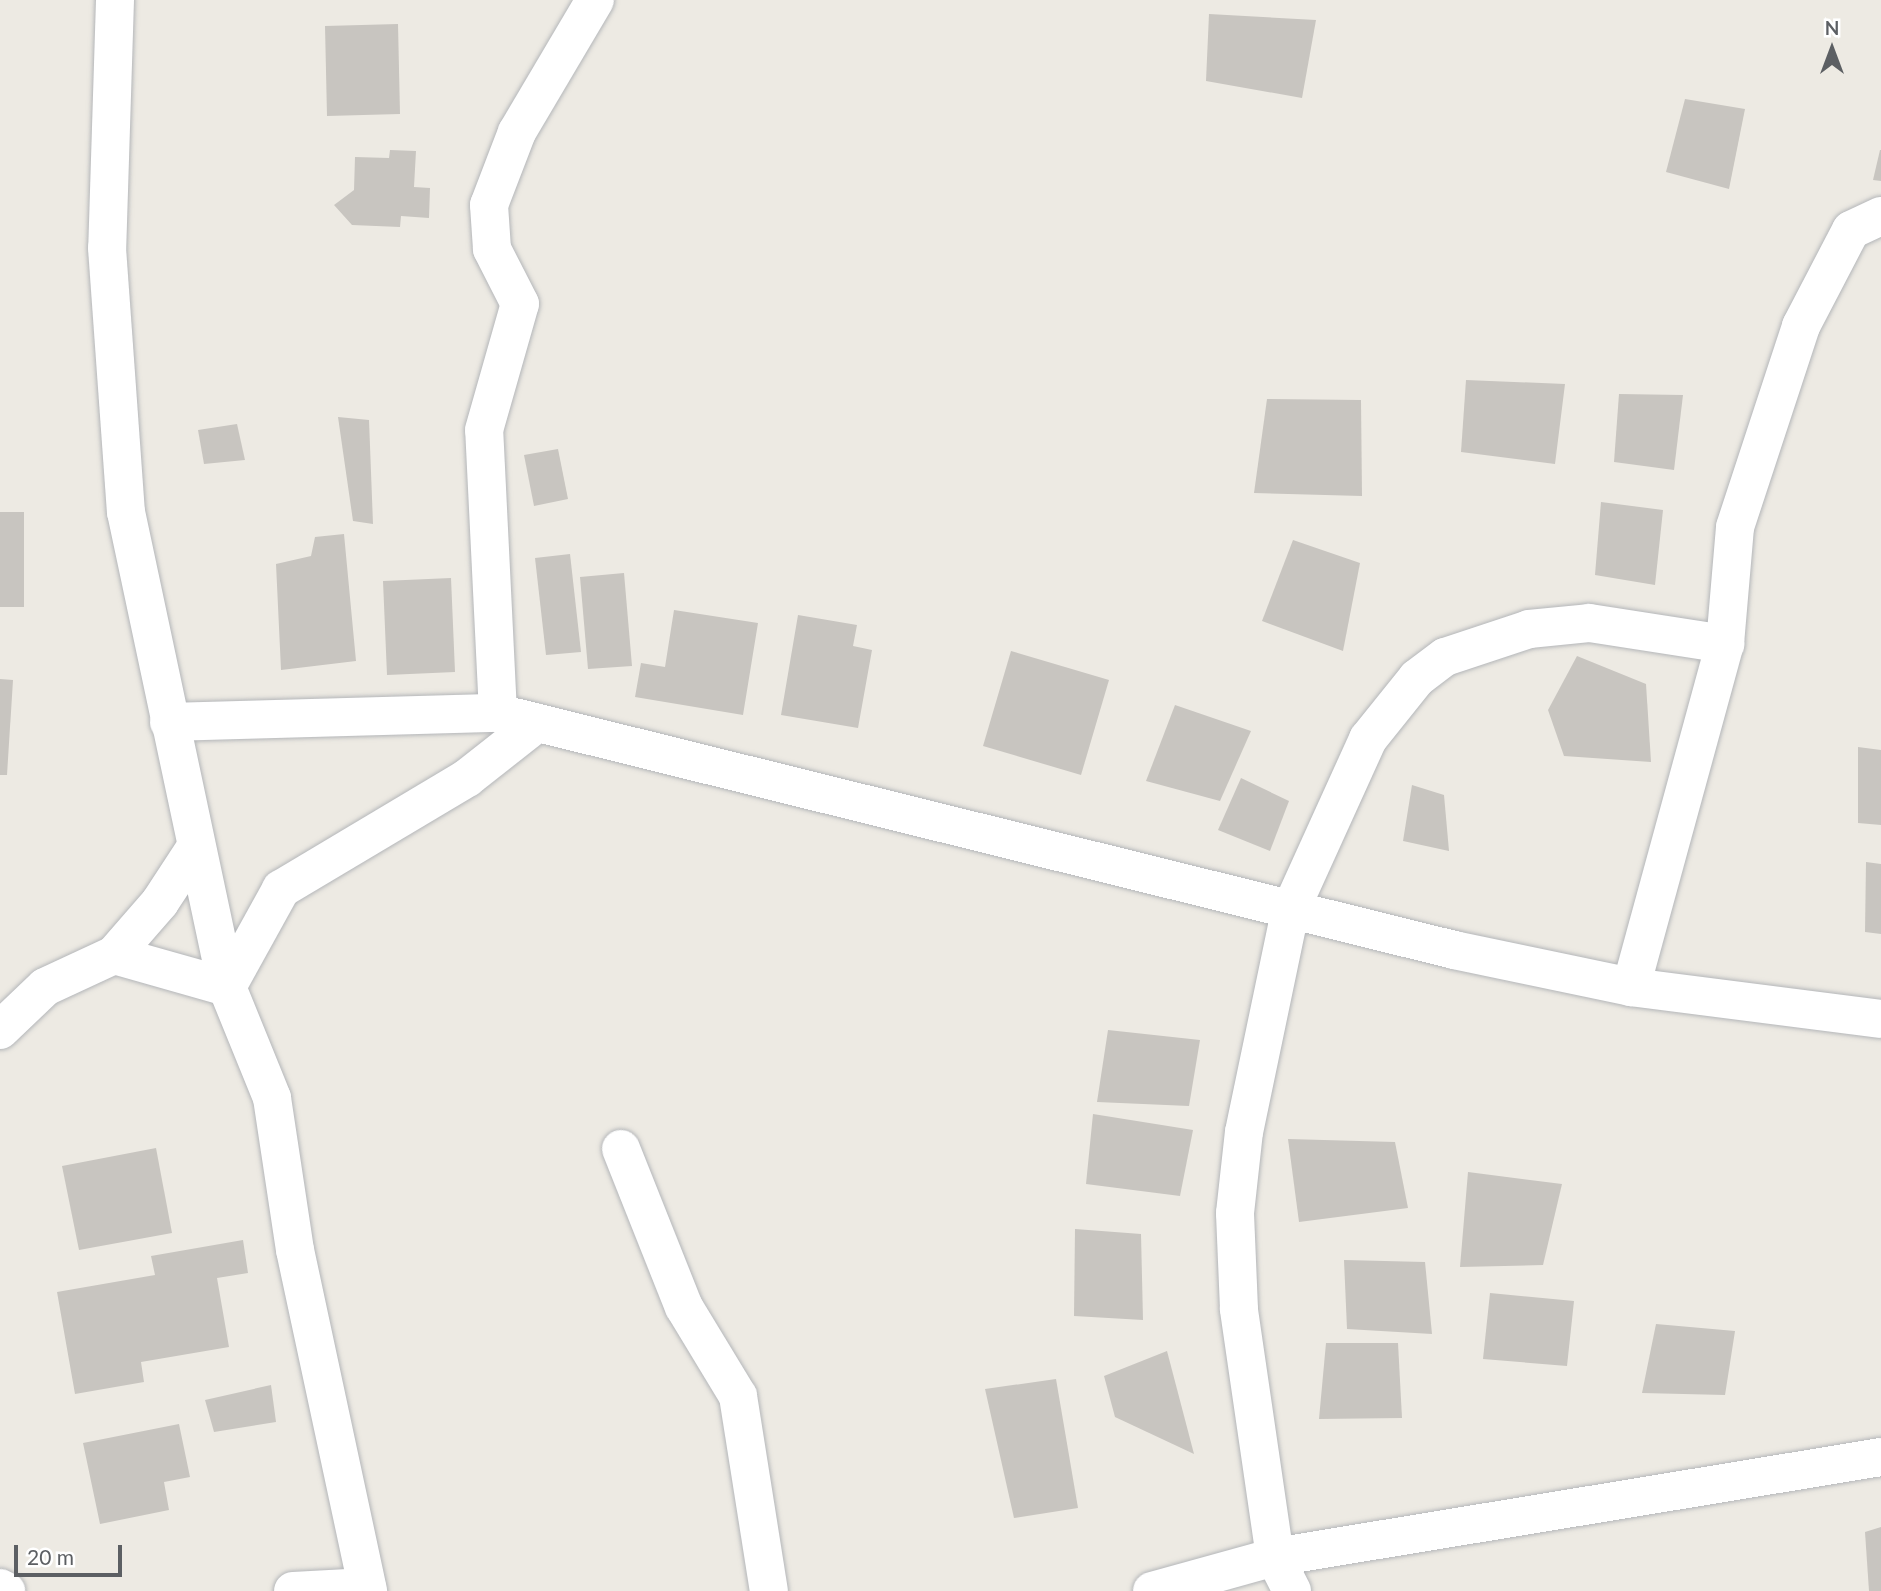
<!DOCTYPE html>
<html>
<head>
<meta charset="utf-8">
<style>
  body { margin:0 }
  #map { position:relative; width:1881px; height:1591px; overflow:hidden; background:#edeae3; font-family:Lato,sans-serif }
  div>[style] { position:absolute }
  .building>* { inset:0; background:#c8c5c0 }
  .roads { filter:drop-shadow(0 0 2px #b4b6b9) drop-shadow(0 0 2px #b4b6b9) }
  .minor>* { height:38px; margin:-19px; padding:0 19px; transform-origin:19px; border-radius:19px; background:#fff }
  span { translate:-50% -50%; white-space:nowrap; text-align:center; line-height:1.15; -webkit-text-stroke:5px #fff; paint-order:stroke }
  .north { position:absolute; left:1797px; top:14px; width:70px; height:70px; -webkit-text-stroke:5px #fff; paint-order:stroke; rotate:0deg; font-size:19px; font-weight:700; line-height:28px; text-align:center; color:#5c5f63 }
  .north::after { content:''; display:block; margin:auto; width:24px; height:32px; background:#5c5f63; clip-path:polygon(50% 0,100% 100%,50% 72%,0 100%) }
  .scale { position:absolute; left:14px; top:1545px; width:108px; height:32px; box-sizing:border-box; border:4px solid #5c5f63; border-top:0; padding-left:9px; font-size:21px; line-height:24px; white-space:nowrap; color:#5c5f63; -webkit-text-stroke:5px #fff; paint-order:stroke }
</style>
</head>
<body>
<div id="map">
  <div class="building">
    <div style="clip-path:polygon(1209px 14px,1316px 20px,1302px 98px,1206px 81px)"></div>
    <div style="clip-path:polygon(398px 24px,400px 114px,327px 116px,325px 26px)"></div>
    <div style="clip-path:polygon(1685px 99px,1745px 109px,1729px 189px,1666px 172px)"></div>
    <div style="clip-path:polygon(390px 150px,416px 151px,414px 187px,430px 188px,429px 218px,401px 216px,400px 227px,352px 225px,334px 205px,354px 190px,355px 157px,389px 158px)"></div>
    <div style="clip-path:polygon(1880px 150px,1881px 150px,1881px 181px,1873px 180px)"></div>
    <div style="clip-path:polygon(1466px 380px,1565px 384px,1555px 464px,1461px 452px)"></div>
    <div style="clip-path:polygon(1619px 394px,1683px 395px,1674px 470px,1614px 462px)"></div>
    <div style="clip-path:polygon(1267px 399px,1361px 400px,1362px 496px,1254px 493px)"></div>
    <div style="clip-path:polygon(338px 417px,369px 420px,373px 524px,353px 521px)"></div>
    <div style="clip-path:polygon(237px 424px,245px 460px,204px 464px,198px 430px)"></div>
    <div style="clip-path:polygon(558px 449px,568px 499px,534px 506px,524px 455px)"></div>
    <div style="clip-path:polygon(1601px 502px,1663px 510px,1655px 585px,1595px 575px)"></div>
    <div style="clip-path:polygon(0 512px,24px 512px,24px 607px,0 607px)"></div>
    <div style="clip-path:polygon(344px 534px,356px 661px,281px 670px,276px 564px,311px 556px,315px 537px)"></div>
    <div style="clip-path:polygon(1293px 540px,1360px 563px,1343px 651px,1262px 621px)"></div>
    <div style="clip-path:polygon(570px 554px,581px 652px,546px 655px,535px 558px)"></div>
    <div style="clip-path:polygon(624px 573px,632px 666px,588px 669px,580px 577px)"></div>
    <div style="clip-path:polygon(451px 578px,455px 672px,387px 675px,383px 581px)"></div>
    <div style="clip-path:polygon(674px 610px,758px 623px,743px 715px,635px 697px,641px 663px,665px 667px)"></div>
    <div style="clip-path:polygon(798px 615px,857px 625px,853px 646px,872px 650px,858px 728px,781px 715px)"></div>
    <div style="clip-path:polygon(1011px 651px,1109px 680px,1081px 775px,983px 746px)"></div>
    <div style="clip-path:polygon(1577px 656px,1646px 684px,1651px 762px,1564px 756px,1548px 710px)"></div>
    <div style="clip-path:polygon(0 679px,13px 680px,7px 775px,0 775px)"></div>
    <div style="clip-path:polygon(1175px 705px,1251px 731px,1220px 801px,1146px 781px)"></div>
    <div style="clip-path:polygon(1858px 747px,1881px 750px,1881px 825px,1858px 823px)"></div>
    <div style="clip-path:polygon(1241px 778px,1289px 801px,1270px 851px,1218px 830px)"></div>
    <div style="clip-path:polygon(1412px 785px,1444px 795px,1449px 851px,1403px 841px)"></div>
    <div style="clip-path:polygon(1866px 862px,1881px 864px,1881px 934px,1865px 932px)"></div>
    <div style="clip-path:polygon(1108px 1030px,1200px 1040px,1189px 1106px,1097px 1102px)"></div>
    <div style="clip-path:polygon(1093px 1114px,1193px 1130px,1180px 1196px,1086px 1184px)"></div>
    <div style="clip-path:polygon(1288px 1139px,1395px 1142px,1408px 1208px,1299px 1222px)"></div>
    <div style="clip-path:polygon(156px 1148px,172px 1233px,79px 1250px,62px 1166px)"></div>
    <div style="clip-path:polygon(1468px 1172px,1562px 1184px,1543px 1265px,1460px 1267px)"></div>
    <div style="clip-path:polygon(1075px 1229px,1141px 1234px,1143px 1320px,1074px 1316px)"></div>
    <div style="clip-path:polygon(243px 1240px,248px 1273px,217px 1278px,229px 1347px,141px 1362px,144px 1382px,75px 1394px,57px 1292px,155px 1275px,151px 1256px)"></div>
    <div style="clip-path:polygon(1344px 1260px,1425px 1262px,1432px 1334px,1347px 1329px)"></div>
    <div style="clip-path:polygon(1490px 1293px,1574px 1301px,1567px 1366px,1483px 1359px)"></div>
    <div style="clip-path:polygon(1656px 1324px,1735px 1331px,1725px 1395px,1642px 1393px)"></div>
    <div style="clip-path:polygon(1326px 1343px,1398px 1343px,1402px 1418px,1319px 1419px)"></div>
    <div style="clip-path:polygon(1167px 1351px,1194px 1454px,1115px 1417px,1104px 1376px)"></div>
    <div style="clip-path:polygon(1056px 1379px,1078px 1508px,1014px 1518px,985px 1389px)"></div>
    <div style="clip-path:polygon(271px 1385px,276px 1422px,214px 1432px,205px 1400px)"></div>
    <div style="clip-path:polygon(179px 1424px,190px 1477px,164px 1482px,169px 1510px,100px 1524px,83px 1443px)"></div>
    <div style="clip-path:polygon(1881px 1527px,1881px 1591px,1869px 1591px,1865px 1532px)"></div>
  </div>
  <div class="roads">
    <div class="minor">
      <div style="left:115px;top:0;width:248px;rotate:91.8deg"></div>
      <div style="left:107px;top:248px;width:265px;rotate:85.9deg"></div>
      <div style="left:126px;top:512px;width:486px;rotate:78deg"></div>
      <div style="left:227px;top:987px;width:120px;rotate:67.9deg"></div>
      <div style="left:272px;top:1098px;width:154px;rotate:81.4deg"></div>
      <div style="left:295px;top:1250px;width:349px;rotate:77.9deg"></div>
      <div style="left:498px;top:713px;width:283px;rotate:-92.8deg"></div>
      <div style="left:484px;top:430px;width:131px;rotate:-74.1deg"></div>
      <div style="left:520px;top:304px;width:62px;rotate:-117deg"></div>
      <div style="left:492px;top:249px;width:44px;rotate:-93.9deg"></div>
      <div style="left:489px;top:205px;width:78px;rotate:-69deg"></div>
      <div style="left:517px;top:132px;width:153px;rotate:-59.4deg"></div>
      <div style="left:169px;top:722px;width:329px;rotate:-1.6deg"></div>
      <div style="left:498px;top:713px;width:985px;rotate:13.92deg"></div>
      <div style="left:1454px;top:950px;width:181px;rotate:11.8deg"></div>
      <div style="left:1631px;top:987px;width:252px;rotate:7.3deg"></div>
      <div style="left:114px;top:955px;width:70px;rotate:-49deg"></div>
      <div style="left:160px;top:902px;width:66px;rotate:-56.8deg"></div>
      <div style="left:1631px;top:987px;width:356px;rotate:-74.7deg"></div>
      <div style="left:0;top:1030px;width:62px;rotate:-43.7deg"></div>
      <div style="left:45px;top:987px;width:76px;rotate:-24.9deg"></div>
      <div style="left:114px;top:955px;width:117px;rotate:15.8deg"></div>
      <div style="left:227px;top:987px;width:112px;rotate:-61.1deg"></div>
      <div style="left:281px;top:889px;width:217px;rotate:-30.8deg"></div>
      <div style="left:467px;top:778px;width:89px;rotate:-38.2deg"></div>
      <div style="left:621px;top:1149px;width:170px;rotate:68.3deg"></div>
      <div style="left:684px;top:1307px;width:104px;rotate:58.8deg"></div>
      <div style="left:738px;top:1396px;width:197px;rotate:81deg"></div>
      <div style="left:0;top:1588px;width:7px;rotate:27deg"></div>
      <div style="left:293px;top:1591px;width:74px;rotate:-3.1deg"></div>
      <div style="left:1152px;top:1591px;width:128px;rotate:-15.5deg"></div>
      <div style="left:1275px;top:1557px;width:614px;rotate:-9.37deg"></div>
      <div style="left:1292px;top:1591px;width:38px;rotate:-117deg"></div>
      <div style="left:1275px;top:1557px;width:251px;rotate:-98.3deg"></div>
      <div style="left:1239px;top:1309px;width:96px;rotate:-92.4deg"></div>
      <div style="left:1235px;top:1213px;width:81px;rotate:-83.7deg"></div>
      <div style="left:1244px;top:1132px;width:226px;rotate:-78.2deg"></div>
      <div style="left:1290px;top:911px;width:189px;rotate:-65.6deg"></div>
      <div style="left:1368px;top:739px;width:78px;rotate:-51.2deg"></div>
      <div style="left:1417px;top:678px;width:35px;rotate:-37deg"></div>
      <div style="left:1445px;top:657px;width:89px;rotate:-18.4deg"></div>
      <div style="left:1529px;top:629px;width:60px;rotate:-5.7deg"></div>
      <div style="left:1589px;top:623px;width:138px;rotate:8.8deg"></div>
      <div style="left:1725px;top:644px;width:117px;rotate:-85.1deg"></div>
      <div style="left:1735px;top:527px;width:212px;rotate:-71.8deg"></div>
      <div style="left:1801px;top:326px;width:108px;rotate:-62.5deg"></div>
      <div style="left:1851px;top:230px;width:33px;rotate:-25deg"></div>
    </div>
  </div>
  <div class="north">N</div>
  <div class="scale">20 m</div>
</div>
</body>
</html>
